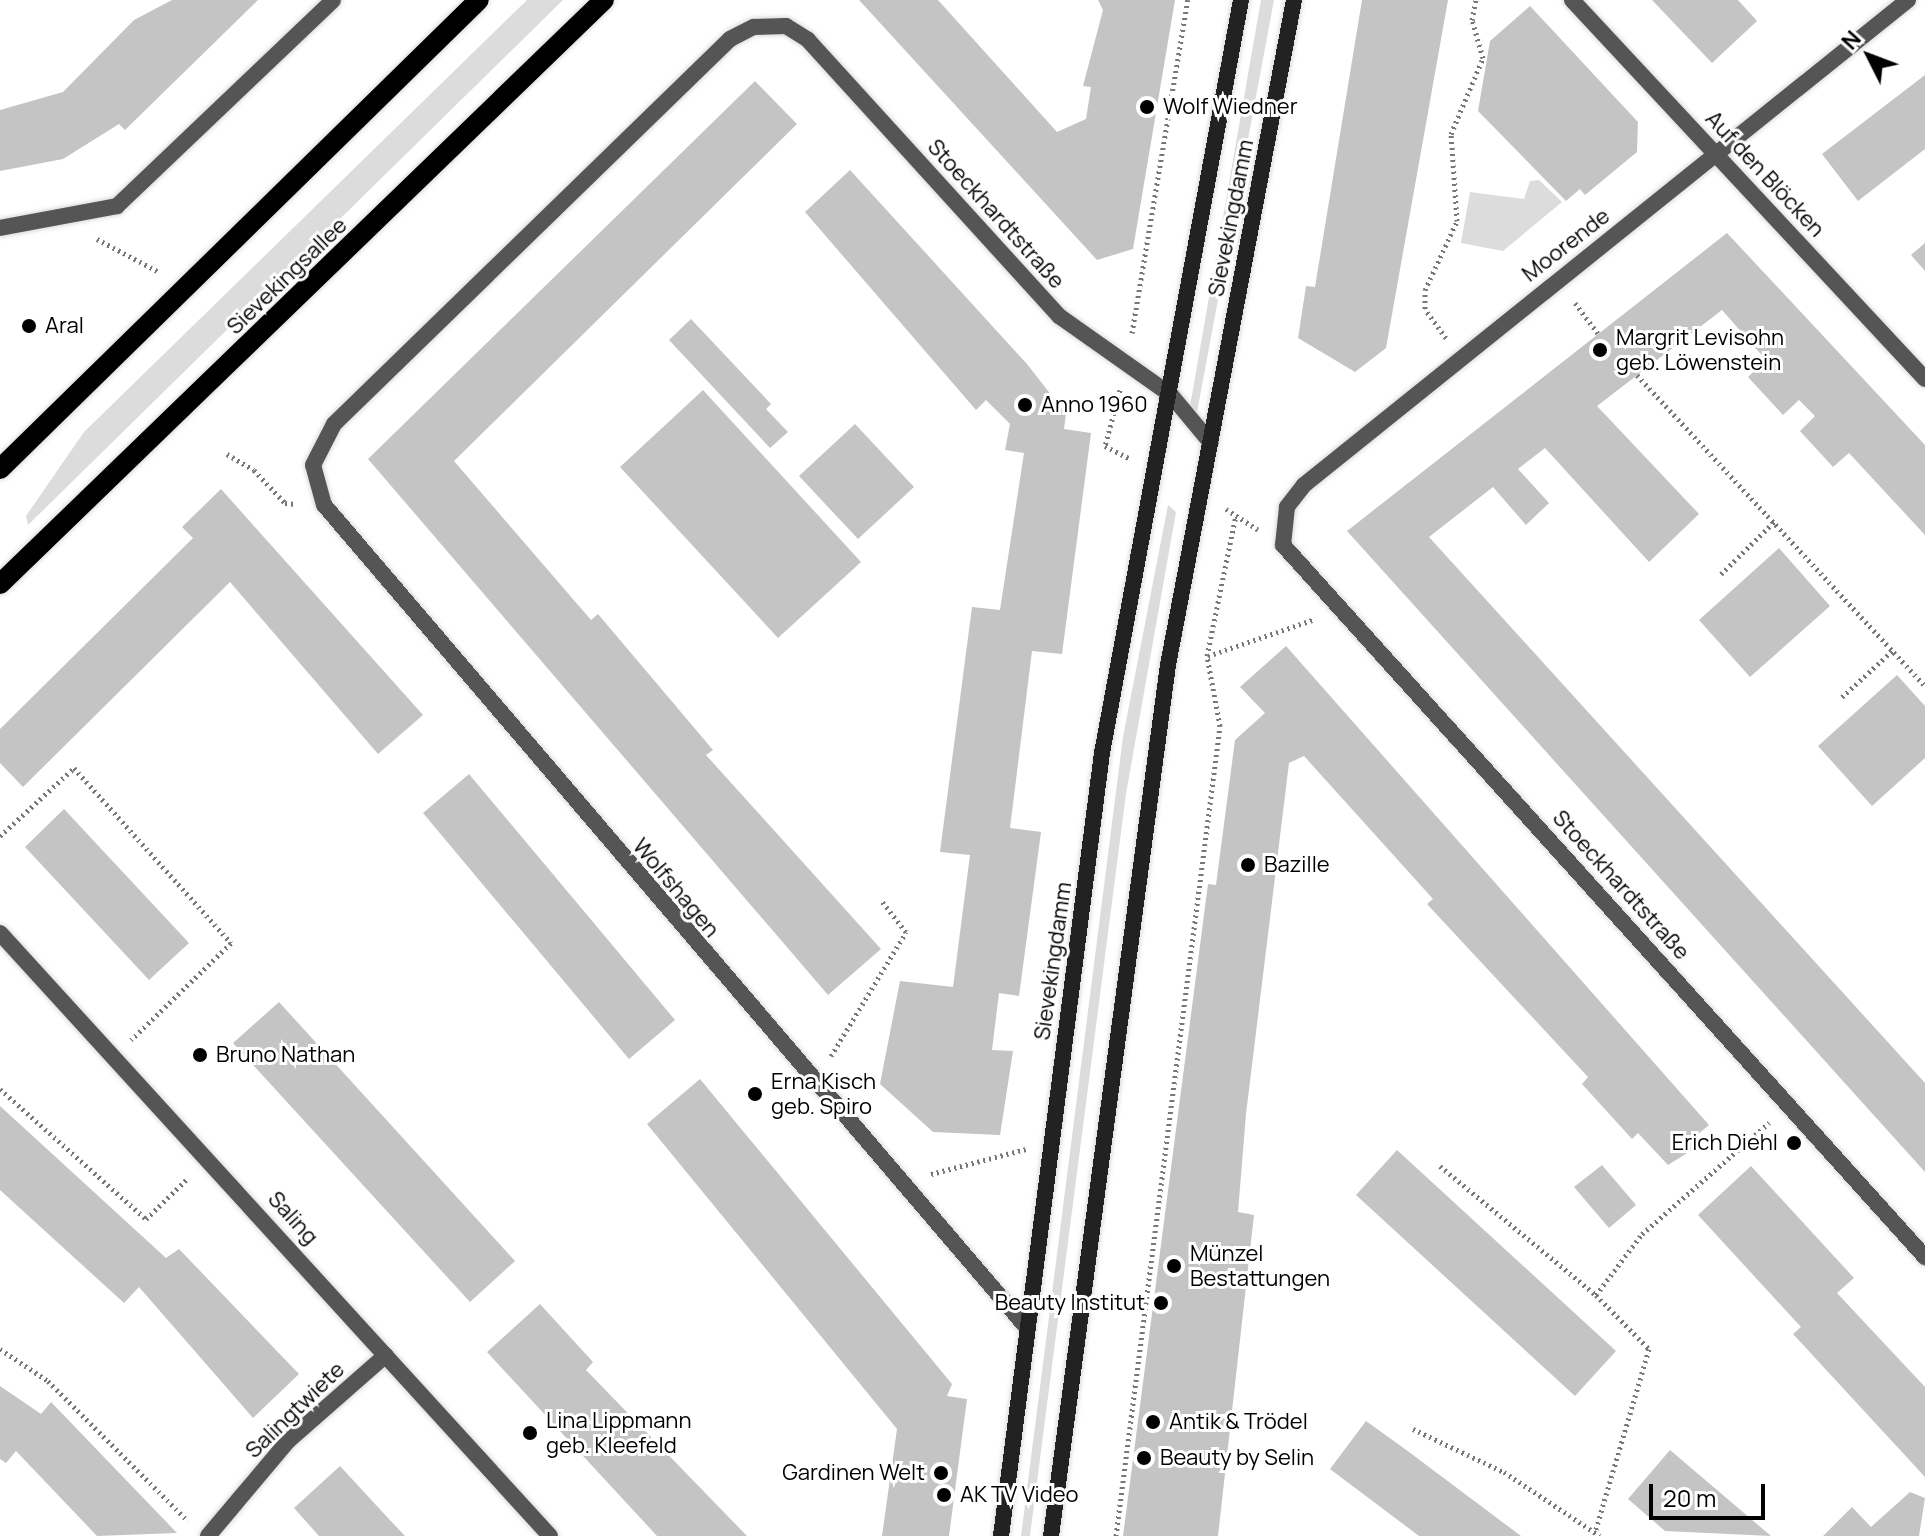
<!DOCTYPE html>
<html>
<head>
<meta charset="utf-8">
<style>
  body { margin:0 }
  #map { position:relative; width:1925px; height:1536px; overflow:hidden; background:#fff; font-family:Manrope,sans-serif }
  div>[style] { position:absolute }
  .green>* { inset:0; background:#dcdcdc }
  .building>* { inset:0; background:#c4c4c4 }
  .path>* { height:5px; margin-top:-2.5px; transform-origin:0; background:repeating-linear-gradient(90deg,#777 0 2px,transparent 0 6px) }
  .roads { filter:drop-shadow(0 0 2px #dbdbdb) drop-shadow(0 0 2px #dbdbdb) }
  .street>* { height:16px; margin:-8px; padding:0 8px; transform-origin:8px; border-radius:8px; background:#555 }
  .secondary>* { height:16px; margin:-8px; padding:0 8px; transform-origin:8px; border-radius:8px; background:#222 }
  .primary>* { height:20px; margin:-10px; padding:0 10px; transform-origin:10px; border-radius:10px; background:#000 }
  .dots>* { width:22px; height:22px; translate:-50% -50%; box-sizing:border-box; border:4px solid #fff; border-radius:50% }
  span { translate:-50% -50%; white-space:nowrap; text-align:center; line-height:1.15; -webkit-text-stroke:6px #fff; paint-order:stroke }
  .poi-label { font-size:22px; color:#000 }
  .left { translate:0 -50%; text-align:left }
  .right { translate:-100% -50%; text-align:right }
  .street-label { font-size:22px; color:#000 }
  .north { position:absolute; left:1829px; top:16px; width:80px; height:80px; -webkit-text-stroke:6px #fff; paint-order:stroke; rotate:312deg; font-size:22px; font-weight:700; line-height:32px; text-align:center; color:#000 }
  .north::after { content:''; display:block; margin:auto; width:28px; height:36px; background:#000; clip-path:polygon(50% 0,100% 100%,50% 72%,0 100%) }
  .scale { position:absolute; left:1649px; top:1484px; width:116px; height:36px; box-sizing:border-box; border:4px solid #000; border-top:0; padding-left:10px; font-size:24px; line-height:28px; white-space:nowrap; color:#000; -webkit-text-stroke:6px #fff; paint-order:stroke }
</style>
</head>
<body>
<div id="map">
  <div class="green">
    <div style="clip-path:polygon(527px 0,563px 0,28px 525px,26px 516px,84px 432px)"></div>
    <div style="clip-path:polygon(1261px 0,1274px 0,1197px 412px,1190px 406px)"></div>
    <div style="clip-path:polygon(1539px 180px,1562px 202px,1503px 251px,1461px 243px,1470px 192px,1524px 199px,1530px 181px)"></div>
    <div style="clip-path:polygon(1168px 505px,1176px 512px,1126px 794px,1030px 1536px,1021px 1536px,1123px 737px)"></div>
  </div>
  <div class="building">
    <div style="clip-path:polygon(172px 0,258px 0,125px 130px,119px 124px,63px 159px,0 171px,0 110px,63px 92px,134px 20px)"></div>
    <div style="clip-path:polygon(859px 0,938px 0,1057px 132px,1086px 119px,1091px 87px,1083px 86px,1103px 10px,1098px 0,1175px 0,1133px 249px,1097px 260px)"></div>
    <div style="clip-path:polygon(1362px 0,1448px 0,1386px 348px,1355px 372px,1298px 338px,1306px 286px,1315px 287px)"></div>
    <div style="clip-path:polygon(1652px 0,1738px 0,1757px 21px,1712px 63px)"></div>
    <div style="clip-path:polygon(1530px 6px,1638px 122px,1637px 152px,1585px 195px,1580px 189px,1566px 201px,1478px 111px,1490px 41px)"></div>
    <div style="clip-path:polygon(1925px 75px,1925px 149px,1858px 201px,1822px 154px)"></div>
    <div style="clip-path:polygon(755px 81px,797px 124px,454px 461px,591px 620px,598px 614px,713px 750px,706px 755px,881px 949px,828px 995px,368px 459px)"></div>
    <div style="clip-path:polygon(850px 170px,1027px 364px,1066px 414px,1064px 429px,1091px 433px,1062px 654px,1032px 651px,1010px 828px,1041px 832px,1019px 996px,999px 993px,993px 1042px,992px 1050px,1013px 1051px,1000px 1135px,933px 1132px,880px 1084px,900px 981px,953px 987px,970px 855px,940px 852px,972px 607px,1000px 610px,1024px 453px,1005px 450px,1010px 424px,986px 400px,976px 410px,805px 212px)"></div>
    <div style="clip-path:polygon(1727px 233px,1925px 445px,1925px 535px,1849px 453px,1833px 467px,1800px 431px,1815px 416px,1799px 400px,1783px 415px,1748px 377px,1766px 360px,1722px 310px,1597px 406px,1699px 514px,1649px 562px,1545px 448px,1518px 469px,1549px 503px,1526px 525px,1493px 487px,1429px 537px,1925px 1083px,1925px 1172px,1347px 531px)"></div>
    <div style="clip-path:polygon(1925px 243px,1925px 271px,1911px 255px)"></div>
    <div style="clip-path:polygon(691px 319px,771px 404px,766px 409px,788px 432px,770px 448px,669px 340px)"></div>
    <div style="clip-path:polygon(703px 390px,861px 562px,778px 638px,620px 467px)"></div>
    <div style="clip-path:polygon(855px 424px,914px 487px,858px 539px,799px 476px)"></div>
    <div style="clip-path:polygon(221px 489px,423px 715px,378px 754px,230px 582px,23px 787px,0 763px,0 729px,193px 538px,182px 527px)"></div>
    <div style="clip-path:polygon(1779px 548px,1830px 606px,1750px 677px,1699px 620px)"></div>
    <div style="clip-path:polygon(1286px 646px,1709px 1125px,1697px 1135px,1703px 1143px,1668px 1165px,1638px 1133px,1632px 1139px,1582px 1084px,1588px 1077px,1427px 904px,1433px 899px,1304px 756px,1289px 763px,1246px 1114px,1238px 1212px,1254px 1215px,1218px 1536px,1123px 1536px,1208px 884px,1216px 885px,1235px 740px,1265px 713px,1240px 687px)"></div>
    <div style="clip-path:polygon(1897px 675px,1925px 706px,1925px 758px,1872px 806px,1818px 746px)"></div>
    <div style="clip-path:polygon(469px 774px,675px 1020px,629px 1059px,423px 813px)"></div>
    <div style="clip-path:polygon(64px 809px,189px 943px,149px 980px,25px 847px)"></div>
    <div style="clip-path:polygon(279px 1002px,515px 1261px,470px 1302px,233px 1043px)"></div>
    <div style="clip-path:polygon(700px 1079px,952px 1384px,947px 1396px,967px 1399px,949px 1536px,882px 1536px,897px 1429px,647px 1124px)"></div>
    <div style="clip-path:polygon(0 1106px,166px 1258px,179px 1249px,299px 1374px,253px 1418px,139px 1287px,124px 1303px,0 1190px)"></div>
    <div style="clip-path:polygon(1397px 1150px,1616px 1351px,1575px 1396px,1356px 1195px)"></div>
    <div style="clip-path:polygon(1602px 1165px,1636px 1205px,1609px 1228px,1574px 1187px)"></div>
    <div style="clip-path:polygon(1751px 1166px,1854px 1278px,1837px 1293px,1925px 1387px,1925px 1477px,1793px 1334px,1801px 1327px,1698px 1215px)"></div>
    <div style="clip-path:polygon(540px 1304px,593px 1362px,586px 1370px,747px 1536px,657px 1536px,487px 1352px)"></div>
    <div style="clip-path:polygon(0 1386px,41px 1414px,51px 1402px,177px 1533px,97px 1536px,16px 1451px,6px 1463px,0 1459px)"></div>
    <div style="clip-path:polygon(1366px 1421px,1405px 1449px,1521px 1536px,1419px 1536px,1330px 1469px)"></div>
    <div style="clip-path:polygon(1670px 1450px,1771px 1536px,1665px 1531px,1628px 1499px)"></div>
    <div style="clip-path:polygon(340px 1466px,388px 1518px,405px 1536px,319px 1536px,294px 1508px)"></div>
    <div style="clip-path:polygon(1910px 1492px,1925px 1498px,1919px 1536px,1823px 1536px,1852px 1507px,1871px 1527px)"></div>
  </div>
  <div class="path">
    <div style="left:97px;top:239px;width:70px;rotate:28deg"></div>
    <div style="left:1575px;top:303px;width:38px;rotate:53deg"></div>
    <div style="left:1132px;top:333px;width:338px;rotate:-80.5deg"></div>
    <div style="left:1446px;top:338px;width:36px;rotate:-126deg"></div>
    <div style="left:1425px;top:309px;width:19px;rotate:-90deg"></div>
    <div style="left:1425px;top:290px;width:76px;rotate:-65.1deg"></div>
    <div style="left:1457px;top:221px;width:87px;rotate:-93.9deg"></div>
    <div style="left:1451px;top:134px;width:82px;rotate:-67.2deg"></div>
    <div style="left:1483px;top:58px;width:40px;rotate:-106deg"></div>
    <div style="left:1472px;top:20px;width:20px;rotate:-79deg"></div>
    <div style="left:1637px;top:375px;width:424px;rotate:47.2deg"></div>
    <div style="left:1120px;top:390px;width:58px;rotate:105deg"></div>
    <div style="left:1105px;top:446px;width:27px;rotate:27deg"></div>
    <div style="left:227px;top:454px;width:31px;rotate:31deg"></div>
    <div style="left:254px;top:470px;width:45px;rotate:46.8deg"></div>
    <div style="left:285px;top:503px;width:10px;rotate:6deg"></div>
    <div style="left:1226px;top:509px;width:38px;rotate:33deg"></div>
    <div style="left:1721px;top:574px;width:76px;rotate:-44.5deg"></div>
    <div style="left:1208px;top:656px;width:113px;rotate:-19.1deg"></div>
    <div style="left:1842px;top:697px;width:68px;rotate:-42.6deg"></div>
    <div style="left:0;top:836px;width:100px;rotate:-42.6deg"></div>
    <div style="left:74px;top:768px;width:235px;rotate:48.1deg"></div>
    <div style="left:231px;top:943px;width:139px;rotate:135.9deg"></div>
    <div style="left:831px;top:1056px;width:145px;rotate:-58.8deg"></div>
    <div style="left:906px;top:932px;width:39px;rotate:-128deg"></div>
    <div style="left:0;top:1089px;width:195px;rotate:41.7deg"></div>
    <div style="left:146px;top:1219px;width:59px;rotate:-44.3deg"></div>
    <div style="left:1440px;top:1166px;width:202px;rotate:39.6deg"></div>
    <div style="left:1596px;top:1295px;width:76px;rotate:45.5deg"></div>
    <div style="left:1649px;top:1349px;width:191px;rotate:106.4deg"></div>
    <div style="left:931px;top:1174px;width:98px;rotate:-14.7deg"></div>
    <div style="left:1596px;top:1295px;width:76px;rotate:-53deg"></div>
    <div style="left:1642px;top:1234px;width:169px;rotate:-41.2deg"></div>
    <div style="left:0;top:1349px;width:58px;rotate:33.7deg"></div>
    <div style="left:48px;top:1381px;width:198px;rotate:45deg"></div>
    <div style="left:1413px;top:1429px;width:101px;rotate:25.3deg"></div>
    <div style="left:1504px;top:1472px;width:115px;rotate:33.7deg"></div>
    <div style="left:1116px;top:1536px;width:817px;rotate:-82.68deg"></div>
    <div style="left:1220px;top:726px;width:71px;rotate:-100.5deg"></div>
    <div style="left:1207px;top:656px;width:144px;rotate:-78.4deg"></div>
  </div>
  <div class="roads">
    <div class="street">
      <div style="left:1572px;top:0;width:518px;rotate:47.03deg"></div>
      <div style="left:1908px;top:0;width:775px;rotate:141.24deg"></div>
      <div style="left:1304px;top:485px;width:28px;rotate:128deg"></div>
      <div style="left:1287px;top:507px;width:38px;rotate:96deg"></div>
      <div style="left:1283px;top:545px;width:959px;rotate:47.96deg"></div>
      <div style="left:0;top:228px;width:119px;rotate:-10.6deg"></div>
      <div style="left:117px;top:206px;width:298px;rotate:-43.6deg"></div>
      <div style="left:0;top:933px;width:816px;rotate:47.63deg"></div>
      <div style="left:1027px;top:1328px;width:1082px;rotate:-130.5deg"></div>
      <div style="left:324px;top:505px;width:41px;rotate:-105.4deg"></div>
      <div style="left:313px;top:465px;width:46px;rotate:-62.9deg"></div>
      <div style="left:334px;top:424px;width:552px;rotate:-44.19deg"></div>
      <div style="left:730px;top:39px;width:27px;rotate:-27deg"></div>
      <div style="left:754px;top:27px;width:32px;rotate:-2deg"></div>
      <div style="left:786px;top:26px;width:26px;rotate:32deg"></div>
      <div style="left:808px;top:40px;width:373px;rotate:47.7deg"></div>
      <div style="left:1059px;top:316px;width:137px;rotate:35.2deg"></div>
      <div style="left:1171px;top:395px;width:62px;rotate:50.2deg"></div>
      <div style="left:208px;top:1536px;width:124px;rotate:-49.9deg"></div>
      <div style="left:288px;top:1441px;width:130px;rotate:-41.3deg"></div>
    </div>
    <div class="secondary">
      <div style="left:1001px;top:1536px;width:789px;rotate:-82.65deg"></div>
      <div style="left:1102px;top:753px;width:766px;rotate:-79.54deg"></div>
      <div style="left:1051px;top:1536px;width:879px;rotate:-82.35deg"></div>
      <div style="left:1168px;top:665px;width:677px;rotate:-79.27deg"></div>
    </div>
    <div class="primary">
      <div style="left:0;top:469px;width:670px;rotate:-44.4deg"></div>
      <div style="left:0;top:584px;width:840px;rotate:-44.04deg"></div>
    </div>
  </div>
  <div class="dots">
    <div style="left:1147px;top:107px;background:#000"></div>
    <div style="left:29px;top:326px;background:#000"></div>
    <div style="left:1600px;top:350px;background:#000"></div>
    <div style="left:1025px;top:405px;background:#000"></div>
    <div style="left:1248px;top:865px;background:#000"></div>
    <div style="left:200px;top:1055px;background:#000"></div>
    <div style="left:755px;top:1094px;background:#000"></div>
    <div style="left:1794px;top:1143px;background:#000"></div>
    <div style="left:1174px;top:1266px;background:#000"></div>
    <div style="left:1161px;top:1303px;background:#000"></div>
    <div style="left:1153px;top:1422px;background:#000"></div>
    <div style="left:530px;top:1433px;background:#000"></div>
    <div style="left:1144px;top:1458px;background:#000"></div>
    <div style="left:941px;top:1473px;background:#000"></div>
    <div style="left:944px;top:1495px;background:#000"></div>
  </div>
  <div class="poi-label">
    <span class="left" style="left:1163px;top:107px">Wolf Wiedner</span>
    <span class="left" style="left:45px;top:326px">Aral</span>
    <span class="left" style="left:1616px;top:350px">Margrit Levisohn<br>geb. Löwenstein</span>
    <span class="left" style="left:1041px;top:405px">Anno 1960</span>
    <span class="left" style="left:1264px;top:865px">Bazille</span>
    <span class="left" style="left:216px;top:1055px">Bruno Nathan</span>
    <span class="left" style="left:771px;top:1094px">Erna Kisch<br>geb. Spiro</span>
    <span class="right" style="left:1778px;top:1143px">Erich Diehl</span>
    <span class="left" style="left:1190px;top:1266px">Münzel<br>Bestattungen</span>
    <span class="right" style="left:1145px;top:1303px">Beauty Institut</span>
    <span class="left" style="left:546px;top:1433px">Lina Lippmann<br>geb. Kleefeld</span>
    <span class="left" style="left:1169px;top:1422px">Antik &amp; Trödel</span>
    <span class="left" style="left:1160px;top:1458px">Beauty by Selin</span>
    <span class="right" style="left:925px;top:1473px">Gardinen Welt</span>
    <span class="left" style="left:960px;top:1495px">AK TV Video</span>
  </div>
  <div class="street-label">
    <span style="left:1765px;top:174px;rotate:47deg">Auf den Blöcken</span>
    <span style="left:996px;top:214px;rotate:48deg">Stoeckhardtstraße</span>
    <span style="left:1231px;top:218px;rotate:-79deg">Sievekingdamm</span>
    <span style="left:1566px;top:245px;rotate:-38deg">Moorende</span>
    <span style="left:287px;top:276px;rotate:-44deg">Sievekingsallee</span>
    <span style="left:1621px;top:885px;rotate:48deg">Stoeckhardtstraße</span>
    <span style="left:676px;top:888px;rotate:50deg">Wolfshagen</span>
    <span style="left:1053px;top:961px;rotate:-82deg">Sievekingdamm</span>
    <span style="left:293px;top:1218px;rotate:48deg">Saling</span>
    <span style="left:295px;top:1410px;rotate:-44deg">Salingtwiete</span>
  </div>
  <div class="north">N</div>
  <div class="scale">20 m</div>
</div>
</body>
</html>
